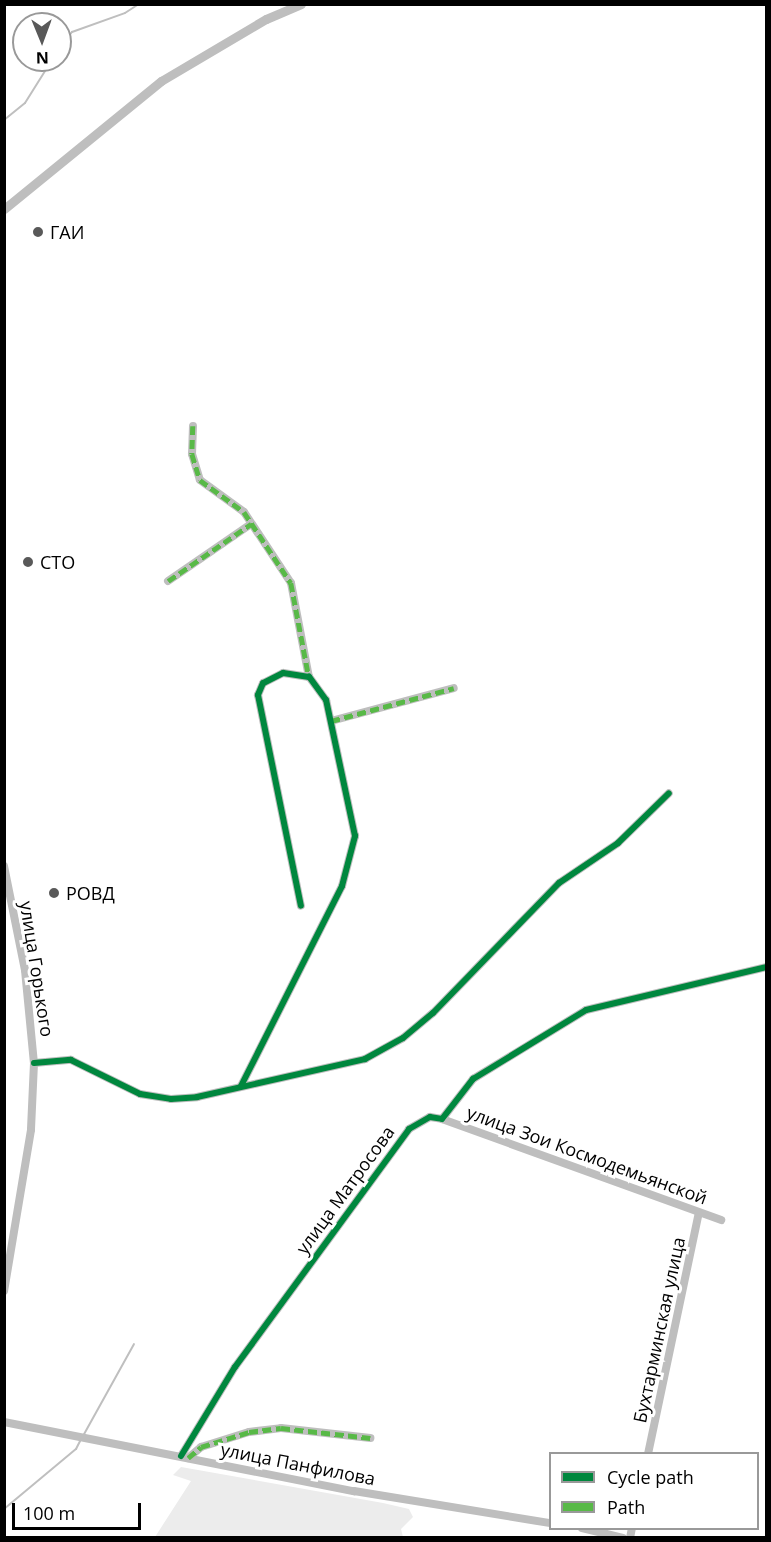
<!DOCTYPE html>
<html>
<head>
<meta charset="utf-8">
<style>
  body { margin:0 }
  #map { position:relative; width:771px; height:1542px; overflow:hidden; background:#fff; font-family:"Open Sans",sans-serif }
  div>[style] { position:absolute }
  .green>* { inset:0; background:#ececec }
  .stream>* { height:2px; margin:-1px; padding:0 1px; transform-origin:1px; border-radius:1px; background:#bfbfbf }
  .minor>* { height:8px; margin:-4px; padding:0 4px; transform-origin:4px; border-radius:4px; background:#bebebe }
  .tertiary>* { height:9px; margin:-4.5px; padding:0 4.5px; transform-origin:4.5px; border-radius:4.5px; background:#bebebe }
  .quiet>* { height:4.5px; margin-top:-2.25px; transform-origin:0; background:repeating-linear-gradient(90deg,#58b947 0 9px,transparent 0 13.5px) }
  .cycleway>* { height:6px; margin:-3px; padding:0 3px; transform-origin:3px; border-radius:3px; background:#00873e }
  .dots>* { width:16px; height:16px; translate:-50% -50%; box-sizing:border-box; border:3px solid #fff; border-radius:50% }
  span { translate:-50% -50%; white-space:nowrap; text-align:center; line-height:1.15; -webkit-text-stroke:6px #fff; paint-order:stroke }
  .poi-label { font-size:18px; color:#000 }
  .left { translate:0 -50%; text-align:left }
  .street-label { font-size:18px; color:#000 }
  .frame { position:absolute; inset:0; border:6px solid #000; pointer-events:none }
  .legend { position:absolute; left:549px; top:1452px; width:210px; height:78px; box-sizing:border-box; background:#fff; border:2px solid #999; margin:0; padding:8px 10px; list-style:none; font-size:18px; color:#000 }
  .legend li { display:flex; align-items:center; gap:12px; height:30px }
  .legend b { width:30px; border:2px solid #999 }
  .north { position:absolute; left:12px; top:12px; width:60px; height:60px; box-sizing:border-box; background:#fff; border:2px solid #999; border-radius:50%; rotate:179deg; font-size:16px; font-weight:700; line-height:24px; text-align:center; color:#000 }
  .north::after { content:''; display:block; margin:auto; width:21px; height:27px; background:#595959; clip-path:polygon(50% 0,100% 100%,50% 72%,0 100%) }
  .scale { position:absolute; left:12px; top:1503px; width:129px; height:27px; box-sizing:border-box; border:3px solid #000; border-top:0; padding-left:8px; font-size:18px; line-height:21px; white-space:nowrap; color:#000; -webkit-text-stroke:4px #fff; paint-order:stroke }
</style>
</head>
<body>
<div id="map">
  <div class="green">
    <div style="clip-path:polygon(181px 1467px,383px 1503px,409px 1509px,413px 1517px,401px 1529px,403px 1537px,155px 1537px,191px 1481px,173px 1475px)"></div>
  </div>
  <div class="stream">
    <div style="left:60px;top:49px;width:21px;rotate:-55deg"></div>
    <div style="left:72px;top:32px;width:56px;rotate:-19.7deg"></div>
    <div style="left:125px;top:13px;width:17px;rotate:-33deg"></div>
    <div style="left:4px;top:120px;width:27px;rotate:-39deg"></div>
    <div style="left:25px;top:103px;width:51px;rotate:-57.9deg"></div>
    <div style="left:83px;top:1436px;width:105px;rotate:-61deg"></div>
    <div style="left:4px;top:1509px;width:94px;rotate:-39.8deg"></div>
    <div style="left:76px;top:1449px;width:9px;rotate:-63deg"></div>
  </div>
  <div class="minor">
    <div style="left:193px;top:426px;width:28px;rotate:92deg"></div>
    <div style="left:192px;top:454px;width:27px;rotate:73deg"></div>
    <div style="left:200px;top:480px;width:54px;rotate:36deg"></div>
    <div style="left:244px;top:512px;width:85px;rotate:56.5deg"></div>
    <div style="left:291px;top:583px;width:96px;rotate:79.2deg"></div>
    <div style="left:168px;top:581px;width:101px;rotate:-34.5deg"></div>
    <div style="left:331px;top:721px;width:127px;rotate:-15deg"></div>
    <div style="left:4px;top:866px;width:106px;rotate:78.6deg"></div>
    <div style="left:25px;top:970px;width:93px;rotate:84.5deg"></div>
    <div style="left:34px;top:1063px;width:67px;rotate:92.6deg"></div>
    <div style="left:31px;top:1130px;width:163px;rotate:99.5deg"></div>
    <div style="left:34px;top:1063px;width:37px;rotate:-5deg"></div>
    <div style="left:71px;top:1060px;width:77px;rotate:26.2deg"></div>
    <div style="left:140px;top:1094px;width:31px;rotate:9deg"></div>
    <div style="left:171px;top:1099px;width:26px;rotate:-4deg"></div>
    <div style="left:197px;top:1097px;width:172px;rotate:-12.7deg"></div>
    <div style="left:365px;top:1059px;width:43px;rotate:-28.9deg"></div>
    <div style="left:403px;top:1038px;width:39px;rotate:-40deg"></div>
    <div style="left:433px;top:1013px;width:181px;rotate:-45.9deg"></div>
    <div style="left:559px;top:883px;width:71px;rotate:-34.1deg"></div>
    <div style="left:618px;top:843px;width:71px;rotate:-44.4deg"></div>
    <div style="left:241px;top:1086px;width:224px;rotate:-63.2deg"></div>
    <div style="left:342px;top:886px;width:52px;rotate:-75.4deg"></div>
    <div style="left:355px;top:836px;width:139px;rotate:-102deg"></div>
    <div style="left:326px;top:700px;width:29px;rotate:-126deg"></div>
    <div style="left:309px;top:677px;width:26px;rotate:-171deg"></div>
    <div style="left:283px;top:673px;width:22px;rotate:153deg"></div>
    <div style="left:263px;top:683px;width:13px;rotate:113deg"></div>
    <div style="left:258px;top:695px;width:215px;rotate:78.5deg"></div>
    <div style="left:442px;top:1119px;width:297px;rotate:19.9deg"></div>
    <div style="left:4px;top:1422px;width:357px;rotate:11.2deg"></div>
    <div style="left:354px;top:1491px;width:199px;rotate:9.3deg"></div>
    <div style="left:648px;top:1454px;width:246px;rotate:-78.1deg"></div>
    <div style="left:181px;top:1456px;width:104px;rotate:-58.8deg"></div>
    <div style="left:235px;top:1367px;width:295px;rotate:-53.8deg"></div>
    <div style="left:409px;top:1129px;width:24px;rotate:-30deg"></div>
    <div style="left:430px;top:1117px;width:12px;rotate:9deg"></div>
    <div style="left:442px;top:1119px;width:51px;rotate:-52.2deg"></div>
    <div style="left:473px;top:1079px;width:132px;rotate:-31.4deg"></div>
    <div style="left:586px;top:1010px;width:185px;rotate:-13.4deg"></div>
    <div style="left:188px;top:1458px;width:17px;rotate:-40deg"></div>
    <div style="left:201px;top:1447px;width:50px;rotate:-17.4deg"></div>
    <div style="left:249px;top:1432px;width:32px;rotate:-7deg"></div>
    <div style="left:281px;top:1428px;width:90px;rotate:6.4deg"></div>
    <div style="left:582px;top:1528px;width:42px;rotate:13.7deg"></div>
    <div style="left:630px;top:1538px;width:10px;rotate:-79deg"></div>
  </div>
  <div class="tertiary">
    <div style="left:4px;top:209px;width:203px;rotate:-39.2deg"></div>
    <div style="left:161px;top:81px;width:122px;rotate:-30.6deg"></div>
    <div style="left:266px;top:19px;width:38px;rotate:-23deg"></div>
  </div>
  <div class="quiet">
    <div style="left:193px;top:426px;width:28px;rotate:92deg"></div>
    <div style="left:192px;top:454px;width:27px;rotate:73deg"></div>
    <div style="left:200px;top:480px;width:54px;rotate:36deg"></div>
    <div style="left:244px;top:512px;width:85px;rotate:56.5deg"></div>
    <div style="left:291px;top:583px;width:96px;rotate:79.2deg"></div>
    <div style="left:168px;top:581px;width:101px;rotate:-34.5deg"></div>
    <div style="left:331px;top:721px;width:127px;rotate:-15deg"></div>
    <div style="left:188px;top:1458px;width:17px;rotate:-40deg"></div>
    <div style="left:201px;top:1447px;width:50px;rotate:-17.4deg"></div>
    <div style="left:249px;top:1432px;width:32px;rotate:-7deg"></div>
    <div style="left:281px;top:1428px;width:90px;rotate:6.4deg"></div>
  </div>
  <div class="cycleway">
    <div style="left:34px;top:1063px;width:37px;rotate:-5deg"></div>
    <div style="left:71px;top:1060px;width:77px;rotate:26.2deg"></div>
    <div style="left:140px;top:1094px;width:31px;rotate:9deg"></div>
    <div style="left:171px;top:1099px;width:26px;rotate:-4deg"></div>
    <div style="left:197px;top:1097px;width:172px;rotate:-12.7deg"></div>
    <div style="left:365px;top:1059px;width:43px;rotate:-28.9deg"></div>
    <div style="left:403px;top:1038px;width:39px;rotate:-40deg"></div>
    <div style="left:433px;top:1013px;width:181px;rotate:-45.9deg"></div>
    <div style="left:559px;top:883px;width:71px;rotate:-34.1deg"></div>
    <div style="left:618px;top:843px;width:71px;rotate:-44.4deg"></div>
    <div style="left:241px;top:1086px;width:224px;rotate:-63.2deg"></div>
    <div style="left:342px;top:886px;width:52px;rotate:-75.4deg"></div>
    <div style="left:355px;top:836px;width:139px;rotate:-102deg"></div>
    <div style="left:326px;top:700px;width:29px;rotate:-126deg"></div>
    <div style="left:309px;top:677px;width:26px;rotate:-171deg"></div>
    <div style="left:283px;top:673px;width:22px;rotate:153deg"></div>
    <div style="left:263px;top:683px;width:13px;rotate:113deg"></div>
    <div style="left:258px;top:695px;width:215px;rotate:78.5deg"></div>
    <div style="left:181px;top:1456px;width:104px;rotate:-58.8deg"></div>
    <div style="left:235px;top:1367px;width:295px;rotate:-53.8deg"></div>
    <div style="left:409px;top:1129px;width:24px;rotate:-30deg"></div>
    <div style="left:430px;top:1117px;width:12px;rotate:9deg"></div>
    <div style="left:442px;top:1119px;width:51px;rotate:-52.2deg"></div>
    <div style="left:473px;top:1079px;width:132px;rotate:-31.4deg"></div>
    <div style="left:586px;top:1010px;width:185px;rotate:-13.4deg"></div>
  </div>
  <div class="dots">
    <div style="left:38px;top:232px;background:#595959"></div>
    <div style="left:28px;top:562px;background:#595959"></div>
    <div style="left:54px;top:893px;background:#595959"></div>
  </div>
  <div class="poi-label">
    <span class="left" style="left:50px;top:232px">ГАИ</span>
    <span class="left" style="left:40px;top:562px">СТО</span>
    <span class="left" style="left:66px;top:893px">РОВД</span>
  </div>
  <div class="street-label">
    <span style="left:37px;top:969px;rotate:81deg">улица Горького</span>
    <span style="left:587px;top:1155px;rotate:20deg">улица Зои Космодемьянской</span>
    <span style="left:345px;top:1190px;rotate:-54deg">улица Матросова</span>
    <span style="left:659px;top:1330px;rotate:-78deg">Бухтарминская улица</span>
    <span style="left:298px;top:1464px;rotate:11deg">улица Панфилова</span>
  </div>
  <div class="frame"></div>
  <ul class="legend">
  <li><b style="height:8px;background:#00873e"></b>Cycle path</li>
  <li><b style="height:8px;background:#58b947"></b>Path</li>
  </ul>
  <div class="north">N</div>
  <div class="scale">100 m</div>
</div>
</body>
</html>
